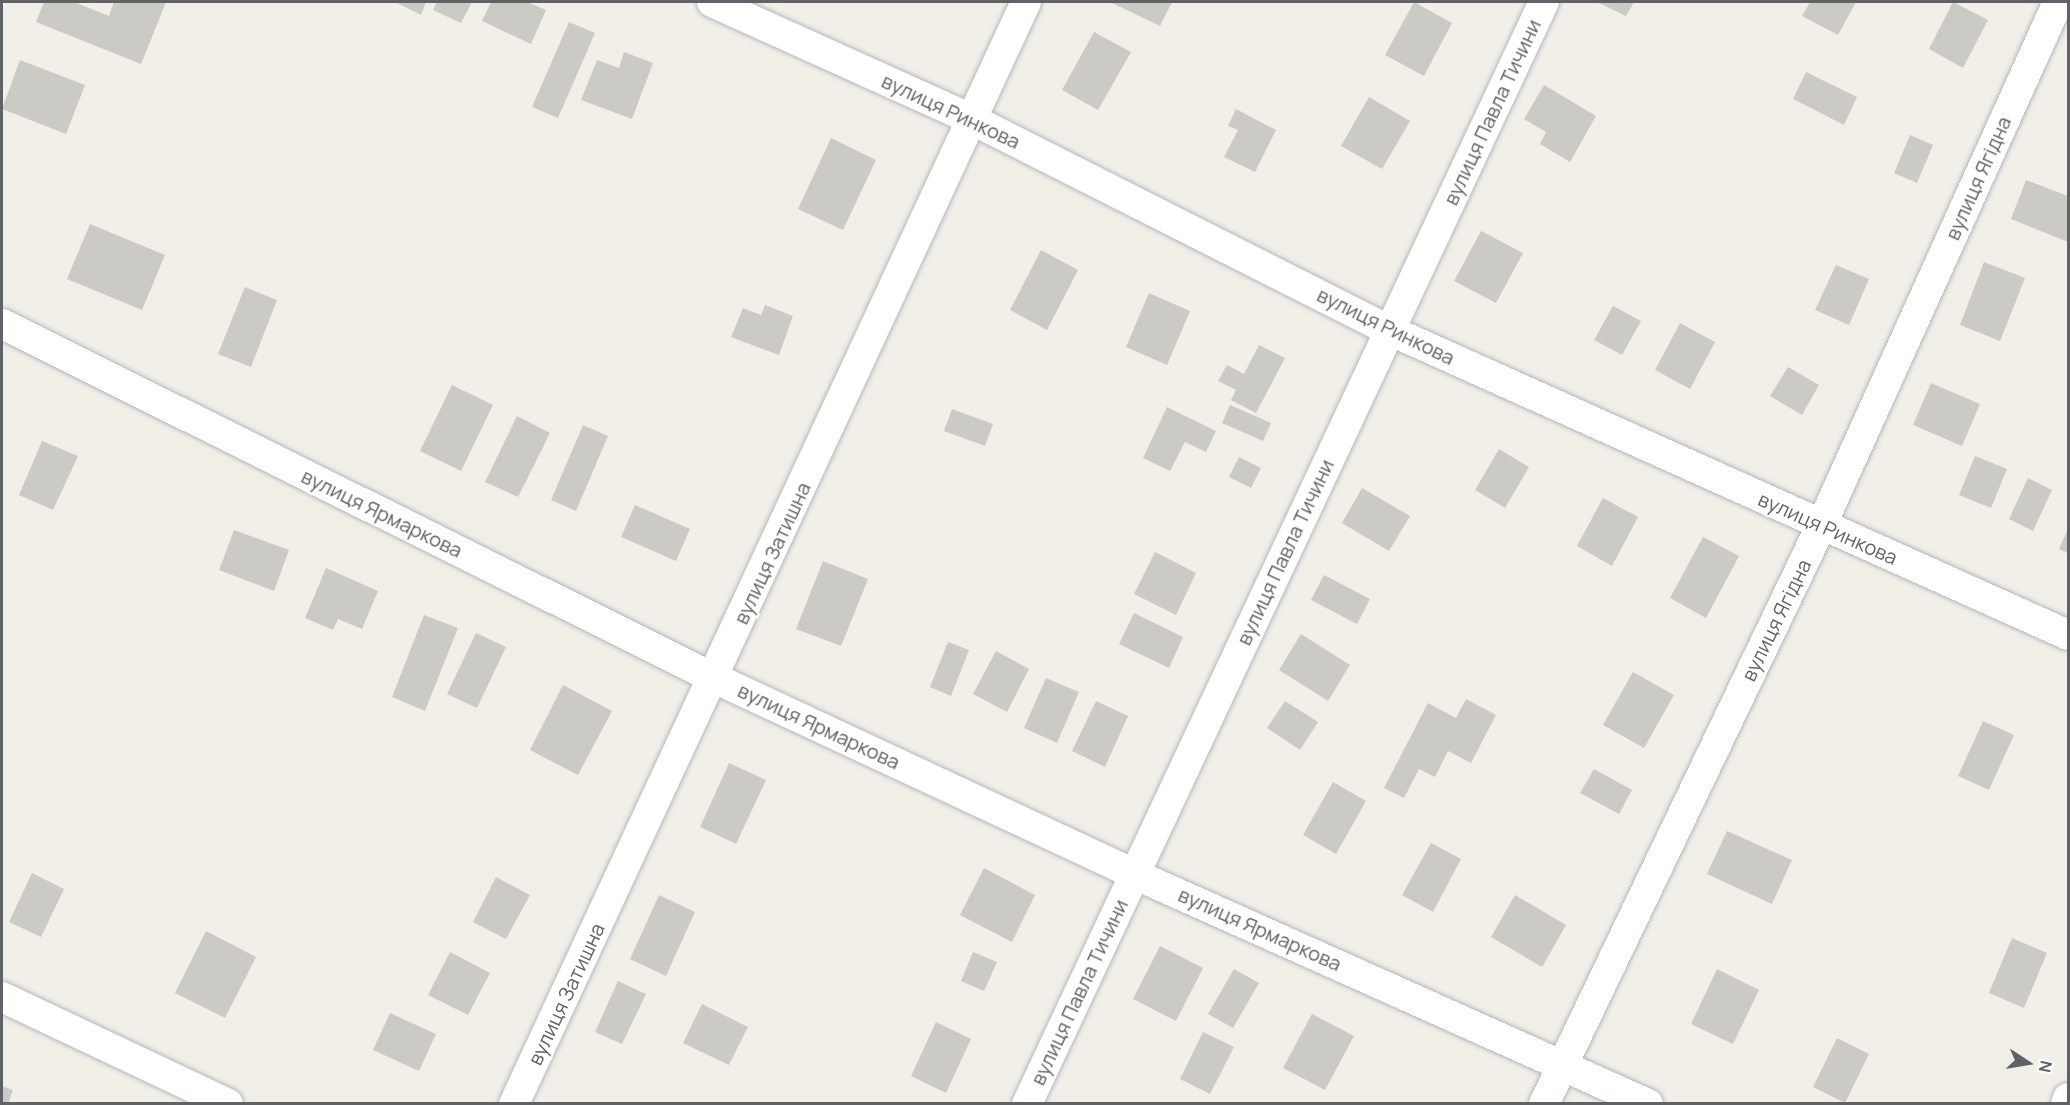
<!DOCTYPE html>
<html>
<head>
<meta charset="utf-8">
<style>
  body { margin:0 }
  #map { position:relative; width:2070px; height:1105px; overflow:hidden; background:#f1efe8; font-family:Manrope,sans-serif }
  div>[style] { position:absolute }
  .building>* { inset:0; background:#cccac5 }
  .roads { filter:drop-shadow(0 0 2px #b5b8bc) drop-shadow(0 0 2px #b5b8bc) }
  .minor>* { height:30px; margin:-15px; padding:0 15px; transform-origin:15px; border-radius:15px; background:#fff }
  span { translate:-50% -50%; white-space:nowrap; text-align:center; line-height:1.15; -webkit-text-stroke:4.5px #fff; paint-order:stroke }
  .street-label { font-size:20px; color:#5f6368 }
  .frame { position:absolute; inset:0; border:3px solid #5f6368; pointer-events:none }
  .north { position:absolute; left:1998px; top:1033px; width:60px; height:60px; -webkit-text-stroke:4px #fff; paint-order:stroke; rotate:102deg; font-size:16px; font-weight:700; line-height:24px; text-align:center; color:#5f6368 }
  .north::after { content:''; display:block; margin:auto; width:21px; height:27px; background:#5f6368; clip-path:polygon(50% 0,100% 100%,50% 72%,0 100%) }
</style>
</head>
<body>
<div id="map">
  <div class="building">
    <div style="clip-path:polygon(44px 2px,74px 2px,109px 16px,114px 2px,166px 2px,141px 64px,36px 22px)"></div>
    <div style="clip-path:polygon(395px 2px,426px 2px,421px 15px)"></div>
    <div style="clip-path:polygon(437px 2px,472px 2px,461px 23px,433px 10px)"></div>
    <div style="clip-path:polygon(491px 2px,527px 2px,546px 10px,531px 44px,482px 21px)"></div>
    <div style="clip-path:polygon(1110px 2px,1172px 2px,1160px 26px)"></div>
    <div style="clip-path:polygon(1414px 2px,1452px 23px,1424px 76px,1385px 55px)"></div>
    <div style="clip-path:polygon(1597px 2px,1634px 2px,1626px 16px)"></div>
    <div style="clip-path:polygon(1810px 2px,1856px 2px,1838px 35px,1802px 16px)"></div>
    <div style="clip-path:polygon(1953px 2px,1988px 20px,1963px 68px,1929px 49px)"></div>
    <div style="clip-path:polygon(569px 22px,595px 33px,558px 118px,532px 107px)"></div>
    <div style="clip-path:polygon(1094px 32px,1131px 52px,1098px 110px,1062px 90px)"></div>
    <div style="clip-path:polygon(624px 52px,653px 63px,632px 119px,581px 100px,597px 60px,619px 68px)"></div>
    <div style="clip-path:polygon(20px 60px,85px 85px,66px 134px,2px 109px)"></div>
    <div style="clip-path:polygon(1806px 72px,1857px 97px,1844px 125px,1793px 99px)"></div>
    <div style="clip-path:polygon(1544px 85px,1596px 116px,1570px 162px,1540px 144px,1546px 132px,1524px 119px)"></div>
    <div style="clip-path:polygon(1369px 97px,1410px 121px,1382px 169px,1341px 146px)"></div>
    <div style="clip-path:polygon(1236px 109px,1276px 130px,1255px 172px,1224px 157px,1238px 130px,1228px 126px)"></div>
    <div style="clip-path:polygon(1910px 135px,1933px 145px,1917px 183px,1894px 173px)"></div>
    <div style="clip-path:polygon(831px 138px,876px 160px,843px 230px,798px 209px)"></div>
    <div style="clip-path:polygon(2026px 180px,2068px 196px,2068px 242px,2011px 219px)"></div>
    <div style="clip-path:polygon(90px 224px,165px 255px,142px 310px,67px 279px)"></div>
    <div style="clip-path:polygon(1481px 231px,1523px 253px,1496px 303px,1454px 281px)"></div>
    <div style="clip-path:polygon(1041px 250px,1078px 270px,1047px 330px,1010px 310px)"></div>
    <div style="clip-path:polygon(1984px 262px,2025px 278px,2000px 341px,1960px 325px)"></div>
    <div style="clip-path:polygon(1836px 265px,1869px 279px,1849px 325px,1815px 310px)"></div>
    <div style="clip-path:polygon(245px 287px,277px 300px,251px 367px,218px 354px)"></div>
    <div style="clip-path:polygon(1149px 293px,1190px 311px,1167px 365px,1126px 347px)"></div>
    <div style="clip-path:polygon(765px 305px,793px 316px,779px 355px,731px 337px,743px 308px,761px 315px)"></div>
    <div style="clip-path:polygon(1613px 306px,1641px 321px,1622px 355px,1594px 340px)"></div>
    <div style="clip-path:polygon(1680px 323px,1715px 342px,1690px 389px,1655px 370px)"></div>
    <div style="clip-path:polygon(1259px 345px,1285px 358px,1256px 413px,1231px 400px,1236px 390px,1218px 381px,1227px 365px,1244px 374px)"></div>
    <div style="clip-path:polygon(1788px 367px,1819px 385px,1802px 415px,1770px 396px)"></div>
    <div style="clip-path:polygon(1931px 383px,1980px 404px,1962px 446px,1913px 425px)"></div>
    <div style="clip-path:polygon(452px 385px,493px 405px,461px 471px,420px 451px)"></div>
    <div style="clip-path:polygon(1230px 405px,1271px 423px,1263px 441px,1222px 423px)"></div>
    <div style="clip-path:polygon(1167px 407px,1216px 431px,1206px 452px,1185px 442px,1170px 471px,1143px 458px)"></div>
    <div style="clip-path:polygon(952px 409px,993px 424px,985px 446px,944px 431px)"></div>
    <div style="clip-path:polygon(517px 416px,550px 433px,518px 497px,485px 482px)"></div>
    <div style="clip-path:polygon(583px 425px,608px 436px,576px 511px,551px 500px)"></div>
    <div style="clip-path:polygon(42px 441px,78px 456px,53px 510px,19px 495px)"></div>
    <div style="clip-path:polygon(1499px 449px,1529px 467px,1505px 508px,1475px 490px)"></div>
    <div style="clip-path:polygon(1975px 456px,2007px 469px,1991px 508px,1959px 495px)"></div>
    <div style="clip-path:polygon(1239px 457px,1261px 468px,1251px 488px,1229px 477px)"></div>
    <div style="clip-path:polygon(2028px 478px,2052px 490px,2033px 531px,2009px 519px)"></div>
    <div style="clip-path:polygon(1362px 488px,1410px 516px,1389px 551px,1342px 523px)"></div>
    <div style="clip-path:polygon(1603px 498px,1638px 517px,1612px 566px,1577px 546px)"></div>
    <div style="clip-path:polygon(635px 505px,690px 529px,676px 561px,621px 537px)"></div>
    <div style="clip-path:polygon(2068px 529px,2068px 553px,2059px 549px)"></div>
    <div style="clip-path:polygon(234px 530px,289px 550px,274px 591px,219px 570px)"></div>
    <div style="clip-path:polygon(1703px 537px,1739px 556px,1706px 618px,1670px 598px)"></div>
    <div style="clip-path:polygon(1155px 552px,1196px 573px,1176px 615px,1134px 594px)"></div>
    <div style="clip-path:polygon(823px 561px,868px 579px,841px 646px,796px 629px)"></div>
    <div style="clip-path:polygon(326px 568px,378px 591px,362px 629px,338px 619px,333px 630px,305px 618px)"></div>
    <div style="clip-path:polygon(1324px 575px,1370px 599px,1357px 624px,1311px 600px)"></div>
    <div style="clip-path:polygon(1134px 613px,1183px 637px,1169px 668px,1119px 644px)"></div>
    <div style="clip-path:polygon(424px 615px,458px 628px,425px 711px,392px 697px)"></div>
    <div style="clip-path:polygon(476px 633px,506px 647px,477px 708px,447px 694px)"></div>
    <div style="clip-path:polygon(1301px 634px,1350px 665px,1328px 701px,1279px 670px)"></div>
    <div style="clip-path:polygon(948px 642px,969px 650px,951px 696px,930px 687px)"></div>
    <div style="clip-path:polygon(996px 651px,1029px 669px,1007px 712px,973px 694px)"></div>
    <div style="clip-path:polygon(1633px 672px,1674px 695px,1644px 748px,1603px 725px)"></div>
    <div style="clip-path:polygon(1046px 678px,1079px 692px,1057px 743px,1024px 728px)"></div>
    <div style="clip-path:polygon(563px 685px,612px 711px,578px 775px,530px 750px)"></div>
    <div style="clip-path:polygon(1466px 699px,1496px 715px,1471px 763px,1448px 751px,1435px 777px,1419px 769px,1404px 798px,1384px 788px,1428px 703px,1456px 718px)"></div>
    <div style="clip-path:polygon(1096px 701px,1128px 716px,1105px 767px,1072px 751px)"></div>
    <div style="clip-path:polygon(1285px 701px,1318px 722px,1300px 750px,1267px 728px)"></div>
    <div style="clip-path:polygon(1983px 721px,2014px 735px,1989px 790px,1958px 776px)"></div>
    <div style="clip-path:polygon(729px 763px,766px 780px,736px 844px,700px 827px)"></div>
    <div style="clip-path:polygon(1594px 769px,1632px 790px,1619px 814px,1580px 793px)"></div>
    <div style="clip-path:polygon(1333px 782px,1366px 801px,1336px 854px,1303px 835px)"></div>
    <div style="clip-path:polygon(1727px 831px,1792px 860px,1772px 904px,1707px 874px)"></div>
    <div style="clip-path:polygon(1431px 843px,1461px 859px,1433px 912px,1402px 895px)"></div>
    <div style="clip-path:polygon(984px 868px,1035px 895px,1012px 942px,960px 915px)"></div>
    <div style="clip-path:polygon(32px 873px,64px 889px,41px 937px,9px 922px)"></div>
    <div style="clip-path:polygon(496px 877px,530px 895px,506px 939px,473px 922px)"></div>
    <div style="clip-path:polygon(659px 895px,695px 912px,666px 976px,630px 959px)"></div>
    <div style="clip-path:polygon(1515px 895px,1566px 925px,1542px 967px,1491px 937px)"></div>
    <div style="clip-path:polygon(206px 931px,256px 957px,225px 1018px,175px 993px)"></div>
    <div style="clip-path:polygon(2012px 938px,2047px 953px,2024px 1008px,1989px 993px)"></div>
    <div style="clip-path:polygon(1160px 946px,1203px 968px,1176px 1021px,1133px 999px)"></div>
    <div style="clip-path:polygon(450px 952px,490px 973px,468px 1015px,428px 995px)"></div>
    <div style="clip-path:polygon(973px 952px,997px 962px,984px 991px,961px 981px)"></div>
    <div style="clip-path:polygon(1234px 969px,1259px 983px,1233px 1028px,1208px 1014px)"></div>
    <div style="clip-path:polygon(1717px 969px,1759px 990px,1733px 1044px,1691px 1024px)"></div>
    <div style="clip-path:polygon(618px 981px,646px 994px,622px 1044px,595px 1032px)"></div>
    <div style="clip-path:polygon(702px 1004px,748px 1027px,729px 1065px,683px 1043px)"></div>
    <div style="clip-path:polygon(390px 1013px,436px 1034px,419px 1071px,373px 1050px)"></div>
    <div style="clip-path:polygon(1312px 1014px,1354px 1036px,1325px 1090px,1283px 1068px)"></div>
    <div style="clip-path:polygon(936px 1022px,971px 1039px,946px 1093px,911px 1076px)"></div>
    <div style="clip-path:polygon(1203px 1032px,1234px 1047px,1210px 1094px,1180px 1079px)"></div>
    <div style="clip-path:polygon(1837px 1038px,1869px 1054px,1845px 1103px,1813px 1087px)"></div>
    <div style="clip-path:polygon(2px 1086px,13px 1090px,8px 1104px,2px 1104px)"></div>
  </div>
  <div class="roads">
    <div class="minor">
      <div style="left:712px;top:2px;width:284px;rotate:24.3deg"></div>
      <div style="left:971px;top:119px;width:468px;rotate:26.8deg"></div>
      <div style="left:1389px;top:330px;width:744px;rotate:24.19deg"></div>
      <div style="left:2px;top:324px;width:795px;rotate:26.44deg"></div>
      <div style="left:714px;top:678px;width:463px;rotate:25deg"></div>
      <div style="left:1134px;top:874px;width:563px;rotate:24.11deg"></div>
      <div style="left:2px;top:997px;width:250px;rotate:25.3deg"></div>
      <div style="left:514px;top:1104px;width:1215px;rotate:-65.08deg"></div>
      <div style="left:1027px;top:1104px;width:1217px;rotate:-64.87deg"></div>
      <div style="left:1544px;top:1104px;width:641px;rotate:-64.39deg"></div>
      <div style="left:1821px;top:526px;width:575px;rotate:-65.66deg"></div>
      <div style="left:2066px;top:1104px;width:6px;rotate:-72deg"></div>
    </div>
  </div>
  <div class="street-label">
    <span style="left:951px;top:111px;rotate:25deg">вулиця Ринкова</span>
    <span style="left:1492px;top:112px;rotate:-65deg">вулиця Павла Тичини</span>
    <span style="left:1978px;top:178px;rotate:-66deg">вулиця Ягідна</span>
    <span style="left:1386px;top:326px;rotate:26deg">вулиця Ринкова</span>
    <span style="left:382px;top:513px;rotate:26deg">вулиця Ярмаркова</span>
    <span style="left:1828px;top:528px;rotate:24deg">вулиця Ринкова</span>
    <span style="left:1285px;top:552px;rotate:-65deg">вулиця Павла Тичини</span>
    <span style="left:772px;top:553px;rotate:-65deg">вулиця Затишна</span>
    <span style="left:1776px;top:620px;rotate:-64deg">вулиця Ягідна</span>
    <span style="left:819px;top:726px;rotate:25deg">вулиця Ярмаркова</span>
    <span style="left:1260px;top:929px;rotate:24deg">вулиця Ярмаркова</span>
    <span style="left:1079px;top:992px;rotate:-65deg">вулиця Павла Тичини</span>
    <span style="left:566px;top:994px;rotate:-65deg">вулиця Затишна</span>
  </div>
  <div class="frame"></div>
  <div class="north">N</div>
</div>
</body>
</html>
